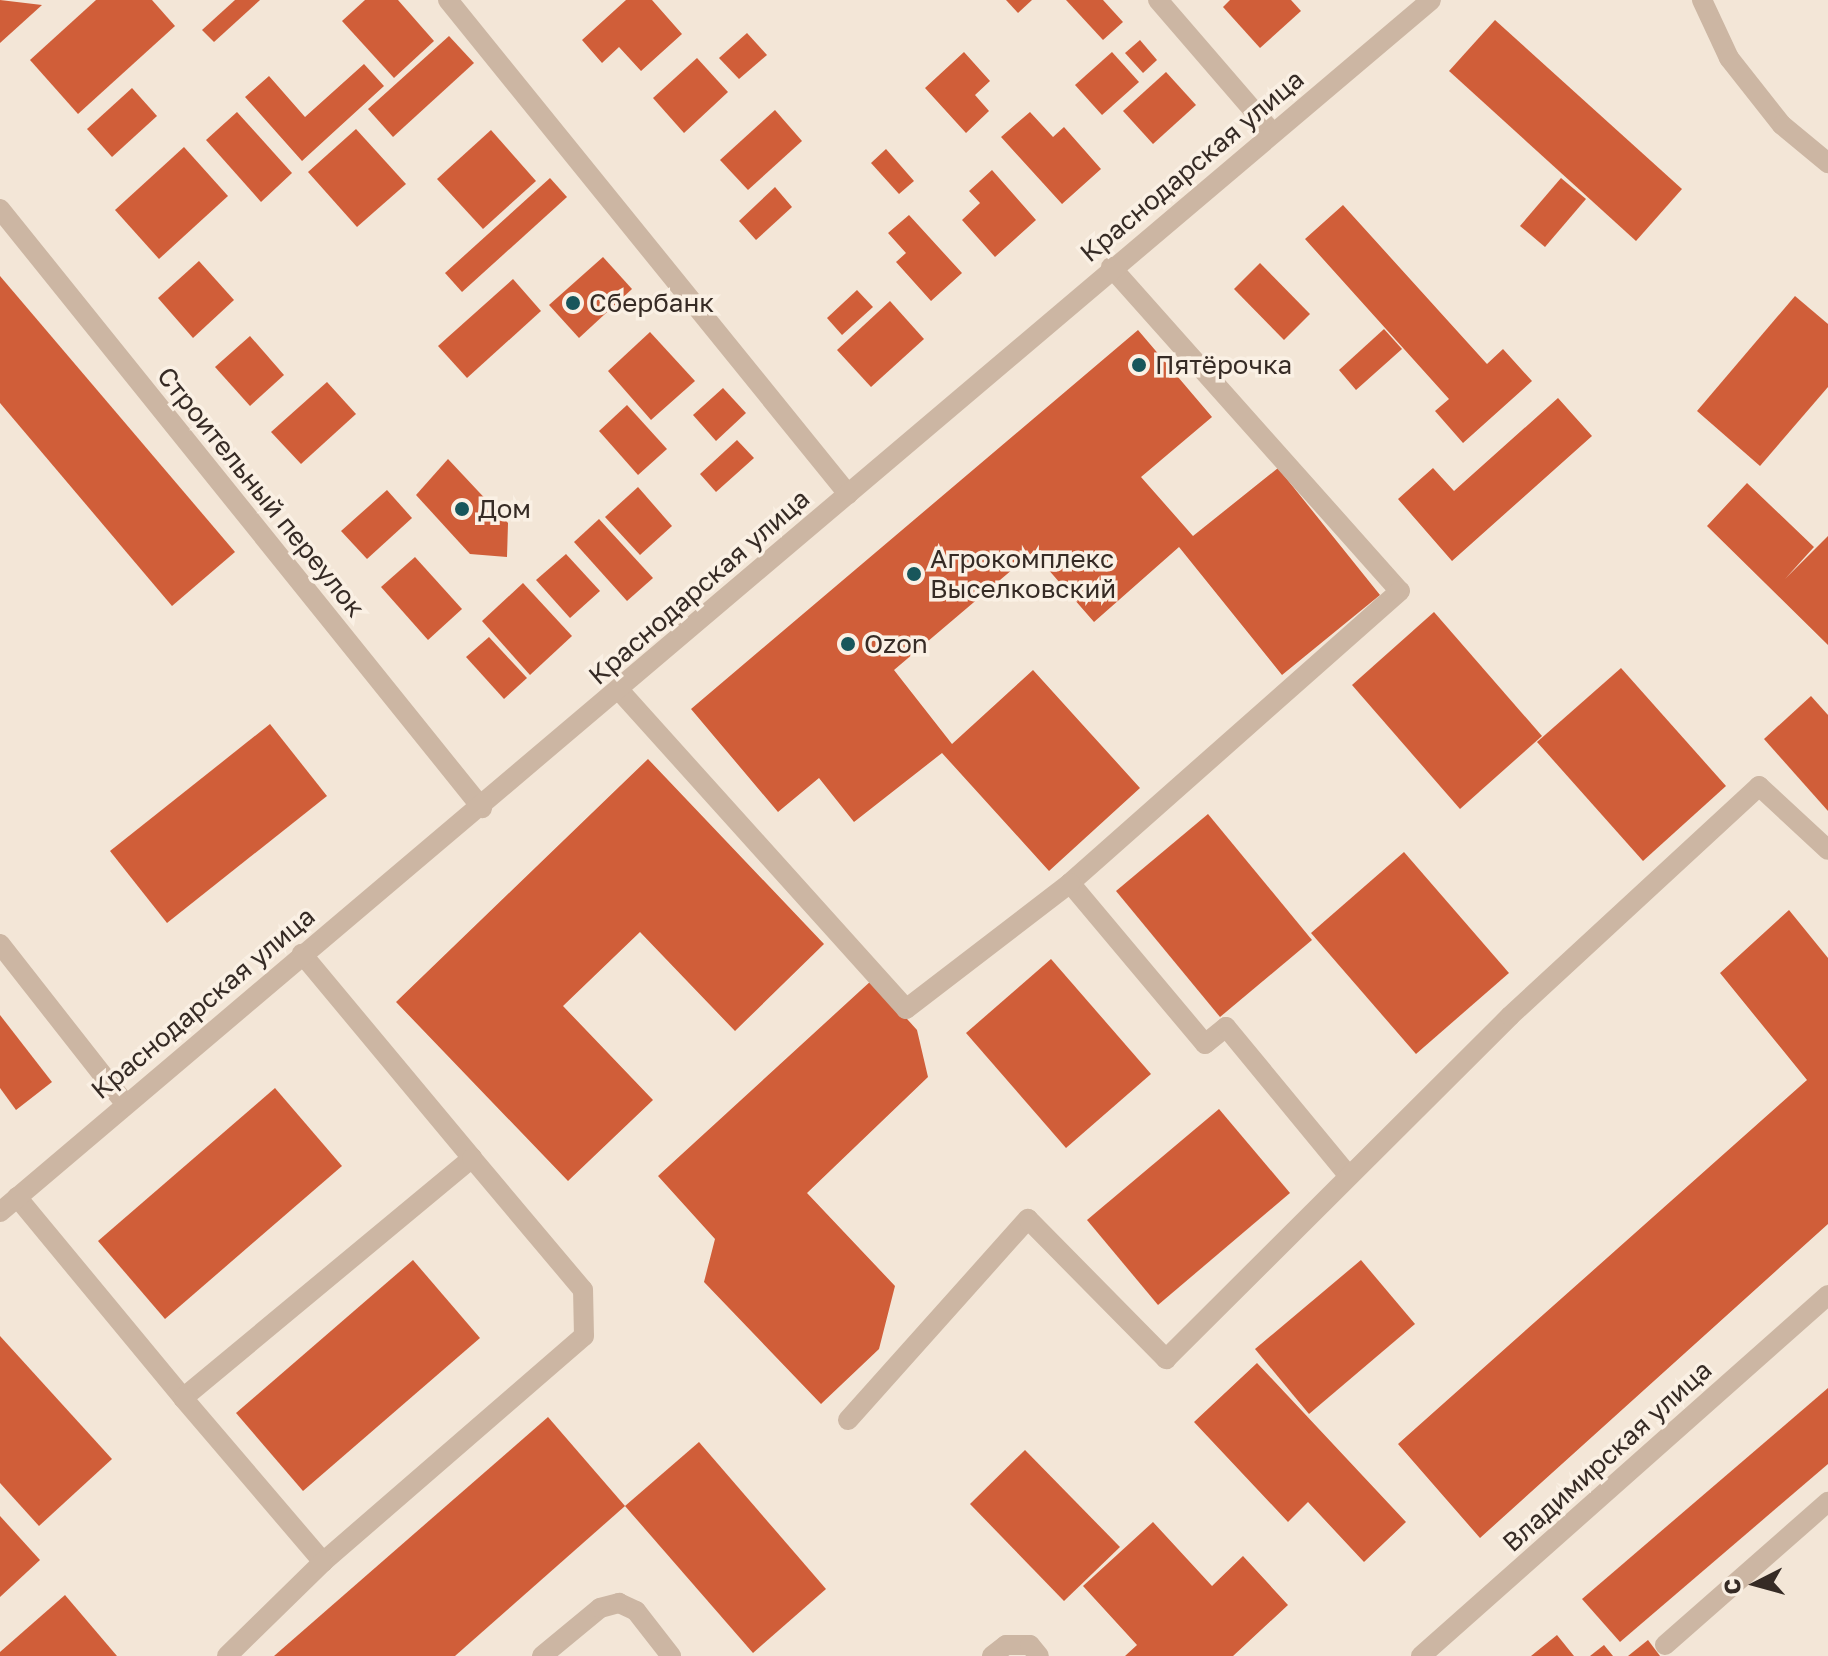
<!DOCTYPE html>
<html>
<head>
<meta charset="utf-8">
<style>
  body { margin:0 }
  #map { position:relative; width:1828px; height:1656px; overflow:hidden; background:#f3e6d7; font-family:"Golos Text",sans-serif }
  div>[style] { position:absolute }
  .building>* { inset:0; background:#d05e39 }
  .service>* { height:20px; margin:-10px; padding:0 10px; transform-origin:10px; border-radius:10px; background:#ccb6a3 }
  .minor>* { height:20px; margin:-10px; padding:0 10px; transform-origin:10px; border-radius:10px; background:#ccb6a3 }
  .tertiary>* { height:20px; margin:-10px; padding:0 10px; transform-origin:10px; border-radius:10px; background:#ccb6a3 }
  .dots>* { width:22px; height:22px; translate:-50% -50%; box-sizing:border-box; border:4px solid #faf0e4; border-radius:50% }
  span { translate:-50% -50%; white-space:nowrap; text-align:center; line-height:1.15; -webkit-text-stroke:7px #faf0e4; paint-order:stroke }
  .street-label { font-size:26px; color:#362b25 }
  .poi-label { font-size:26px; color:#362b25 }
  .left { translate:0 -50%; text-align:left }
  .north { position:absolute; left:1716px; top:1544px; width:80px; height:80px; -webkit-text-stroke:6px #faf0e4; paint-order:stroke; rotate:264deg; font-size:22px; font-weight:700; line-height:32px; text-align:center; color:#362b25 }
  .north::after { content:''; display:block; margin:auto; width:28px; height:36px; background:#362b25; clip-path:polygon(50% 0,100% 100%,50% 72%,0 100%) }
</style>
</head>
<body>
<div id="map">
  <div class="building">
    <div style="clip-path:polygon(0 0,42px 5px,0 43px)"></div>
    <div style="clip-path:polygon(96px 0,152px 0,175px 26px,78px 114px,30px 60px)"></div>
    <div style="clip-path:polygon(235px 0,260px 0,214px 42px,202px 30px)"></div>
    <div style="clip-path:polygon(365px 0,398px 0,434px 41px,394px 78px,342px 21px)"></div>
    <div style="clip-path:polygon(626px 0,652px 0,682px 34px,641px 71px,619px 47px,602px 63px,582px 40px)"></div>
    <div style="clip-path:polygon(1006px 0,1032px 0,1018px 13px)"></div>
    <div style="clip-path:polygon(1066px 0,1103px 0,1123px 22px,1103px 40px)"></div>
    <div style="clip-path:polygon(1230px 0,1291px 0,1301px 11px,1260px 48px,1223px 7px)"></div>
    <div style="clip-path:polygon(1495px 20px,1682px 189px,1636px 241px,1449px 71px)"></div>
    <div style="clip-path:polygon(747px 33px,767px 55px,739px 79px,719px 58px)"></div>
    <div style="clip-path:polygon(449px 36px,474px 63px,393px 137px,368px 109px)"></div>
    <div style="clip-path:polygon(1140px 40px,1157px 60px,1143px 73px,1125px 53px)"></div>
    <div style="clip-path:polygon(964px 52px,990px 81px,975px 95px,989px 111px,966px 133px,925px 88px)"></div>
    <div style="clip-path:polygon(1112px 52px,1139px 82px,1102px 115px,1075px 85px)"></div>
    <div style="clip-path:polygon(697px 58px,728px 92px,684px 133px,653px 98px)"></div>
    <div style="clip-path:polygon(364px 64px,384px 86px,302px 161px,245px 97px,269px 76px,305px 117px)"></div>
    <div style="clip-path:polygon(1166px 72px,1196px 105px,1153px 144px,1123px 111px)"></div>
    <div style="clip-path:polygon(132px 88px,157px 116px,112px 157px,87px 129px)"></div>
    <div style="clip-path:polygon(775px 110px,802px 141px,748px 190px,720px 160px)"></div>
    <div style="clip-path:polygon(237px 112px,292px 173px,261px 202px,206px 140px)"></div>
    <div style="clip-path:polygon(1030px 112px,1053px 137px,1064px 127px,1101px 169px,1062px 204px,1001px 137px)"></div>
    <div style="clip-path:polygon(356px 129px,406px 184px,357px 227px,308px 172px)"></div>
    <div style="clip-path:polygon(491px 130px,536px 181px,483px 229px,437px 179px)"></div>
    <div style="clip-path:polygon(184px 147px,228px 196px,159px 259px,115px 210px)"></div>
    <div style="clip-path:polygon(886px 149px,914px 181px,899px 194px,871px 163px)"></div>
    <div style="clip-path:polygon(992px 170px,1036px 220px,995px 257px,962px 220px,980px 203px,969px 191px)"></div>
    <div style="clip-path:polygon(550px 178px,567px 197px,462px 292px,445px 273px)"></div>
    <div style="clip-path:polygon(1561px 178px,1586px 199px,1545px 247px,1520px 226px)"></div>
    <div style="clip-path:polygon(775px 187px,792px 207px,756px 240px,739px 221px)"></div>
    <div style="clip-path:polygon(1343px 205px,1487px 364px,1503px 349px,1532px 381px,1463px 443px,1435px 411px,1449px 399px,1305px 239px)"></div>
    <div style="clip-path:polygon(909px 215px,962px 273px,931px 301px,896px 262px,906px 253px,888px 233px)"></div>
    <div style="clip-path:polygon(603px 257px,632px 289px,579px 338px,549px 305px)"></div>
    <div style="clip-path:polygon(199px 261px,234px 300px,193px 338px,158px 298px)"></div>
    <div style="clip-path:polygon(1260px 263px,1310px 314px,1284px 340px,1234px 289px)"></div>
    <div style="clip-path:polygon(0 276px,235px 552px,172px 606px,0 403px)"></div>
    <div style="clip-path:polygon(513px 279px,541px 311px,467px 378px,438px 346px)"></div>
    <div style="clip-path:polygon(857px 290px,873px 307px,842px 335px,827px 318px)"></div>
    <div style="clip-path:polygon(1795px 296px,1828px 324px,1828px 387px,1760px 466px,1697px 411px)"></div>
    <div style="clip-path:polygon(890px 301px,924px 339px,871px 387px,837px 350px)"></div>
    <div style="clip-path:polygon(1384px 329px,1402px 349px,1356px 390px,1339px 370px)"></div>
    <div style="clip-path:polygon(1138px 330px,1212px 417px,1141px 477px,1193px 536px,1278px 468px,1380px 595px,1282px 675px,1179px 547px,1094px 622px,1033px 552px,894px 670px,952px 744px,1033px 670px,1140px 788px,1049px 871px,942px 753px,854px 822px,819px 778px,778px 812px,691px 709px)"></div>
    <div style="clip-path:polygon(650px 332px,695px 381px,651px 420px,608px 371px)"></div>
    <div style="clip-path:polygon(250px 336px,284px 375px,250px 406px,215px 367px)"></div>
    <div style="clip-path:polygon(327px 382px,356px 414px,301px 464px,271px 432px)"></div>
    <div style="clip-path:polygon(723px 388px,746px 413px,716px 441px,693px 415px)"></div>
    <div style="clip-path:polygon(1558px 398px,1592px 436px,1452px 561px,1398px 499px,1433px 468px,1454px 491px)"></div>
    <div style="clip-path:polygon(627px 405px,667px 449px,638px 475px,599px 431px)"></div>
    <div style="clip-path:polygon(737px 440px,754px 458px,716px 492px,700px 474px)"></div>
    <div style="clip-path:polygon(448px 459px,508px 523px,507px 557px,470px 554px,416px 495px)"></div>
    <div style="clip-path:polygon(1747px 483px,1814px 547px,1785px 579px,1828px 536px,1828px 645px,1707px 526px)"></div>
    <div style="clip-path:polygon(638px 487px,672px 526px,640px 555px,605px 517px)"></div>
    <div style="clip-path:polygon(387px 490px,412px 518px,367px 559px,341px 531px)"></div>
    <div style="clip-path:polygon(599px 519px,653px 578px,627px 601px,574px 542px)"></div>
    <div style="clip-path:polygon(566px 554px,600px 591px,570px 618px,536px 580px)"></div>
    <div style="clip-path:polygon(415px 557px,462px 609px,428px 640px,381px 587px)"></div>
    <div style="clip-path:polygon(523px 583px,572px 636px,530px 675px,482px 621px)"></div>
    <div style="clip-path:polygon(1434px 612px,1542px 736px,1460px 809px,1352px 685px)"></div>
    <div style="clip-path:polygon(489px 637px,527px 678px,504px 699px,466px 657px)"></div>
    <div style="clip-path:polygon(1621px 668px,1726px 786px,1643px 861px,1537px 742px)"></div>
    <div style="clip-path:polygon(1811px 696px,1828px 715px,1828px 811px,1764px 739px)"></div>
    <div style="clip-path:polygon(270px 724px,327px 796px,167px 923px,110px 851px)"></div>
    <div style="clip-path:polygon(648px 759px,824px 944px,735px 1031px,640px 932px,563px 1006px,653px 1100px,568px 1181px,396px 1002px)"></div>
    <div style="clip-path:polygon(1208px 814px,1312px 940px,1220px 1017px,1116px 891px)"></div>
    <div style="clip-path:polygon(1404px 852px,1509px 973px,1416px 1054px,1311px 933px)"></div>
    <div style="clip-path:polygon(1789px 910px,1828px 958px,1828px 1224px,1480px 1538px,1398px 1444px,1807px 1080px,1720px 973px)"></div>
    <div style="clip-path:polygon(1051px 959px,1151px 1074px,1066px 1148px,966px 1033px)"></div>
    <div style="clip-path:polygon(872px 980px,917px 1030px,928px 1077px,807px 1193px,895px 1286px,879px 1349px,821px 1404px,704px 1282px,715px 1239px,658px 1176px)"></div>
    <div style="clip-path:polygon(0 1015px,52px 1082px,16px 1110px,0 1088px)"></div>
    <div style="clip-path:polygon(275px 1088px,342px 1166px,165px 1319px,98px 1241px)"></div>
    <div style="clip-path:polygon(1219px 1109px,1290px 1193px,1158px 1305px,1087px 1220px)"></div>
    <div style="clip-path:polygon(413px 1260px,480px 1338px,303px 1491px,236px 1413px)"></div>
    <div style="clip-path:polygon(1361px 1260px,1415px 1324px,1309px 1414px,1255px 1349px)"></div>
    <div style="clip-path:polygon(0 1336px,112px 1459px,39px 1526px,0 1483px)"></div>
    <div style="clip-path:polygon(1257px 1363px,1406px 1522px,1364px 1562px,1308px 1502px,1288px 1522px,1194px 1422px)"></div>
    <div style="clip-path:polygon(1828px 1388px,1828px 1464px,1620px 1642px,1582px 1599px)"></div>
    <div style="clip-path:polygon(548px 1417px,625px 1506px,455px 1656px,274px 1656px)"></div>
    <div style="clip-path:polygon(699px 1442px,826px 1589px,753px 1653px,625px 1506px)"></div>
    <div style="clip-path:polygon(1025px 1450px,1120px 1547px,1064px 1601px,970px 1504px)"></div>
    <div style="clip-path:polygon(0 1516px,40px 1560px,0 1597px)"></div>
    <div style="clip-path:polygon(1153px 1522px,1212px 1586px,1243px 1556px,1288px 1605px,1233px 1656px,1125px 1656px,1137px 1645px,1083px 1586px)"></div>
    <div style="clip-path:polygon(65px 1595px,117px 1656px,0 1656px,0 1652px)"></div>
    <div style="clip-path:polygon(1557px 1635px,1574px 1656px,1531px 1656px)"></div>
    <div style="clip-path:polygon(1648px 1640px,1660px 1656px,1628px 1656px)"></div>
    <div style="clip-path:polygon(1604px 1645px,1613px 1656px,1590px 1656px)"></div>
  </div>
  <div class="service">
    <div style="left:1111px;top:267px;width:434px;rotate:48.3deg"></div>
    <div style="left:1400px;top:591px;width:441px;rotate:138.5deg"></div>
    <div style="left:1070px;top:883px;width:210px;rotate:50deg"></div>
    <div style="left:1205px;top:1044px;width:27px;rotate:-39deg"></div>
    <div style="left:1226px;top:1027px;width:193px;rotate:50.5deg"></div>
    <div style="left:619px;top:690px;width:429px;rotate:48deg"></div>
    <div style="left:906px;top:1009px;width:207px;rotate:-37.5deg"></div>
    <div style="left:17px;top:1197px;width:261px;rotate:50.4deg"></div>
    <div style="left:183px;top:1398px;width:376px;rotate:-39.7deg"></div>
    <div style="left:472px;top:1158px;width:266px;rotate:-129.8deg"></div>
    <div style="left:183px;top:1398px;width:216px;rotate:49.5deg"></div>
    <div style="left:323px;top:1562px;width:345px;rotate:-40.9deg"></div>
    <div style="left:584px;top:1336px;width:46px;rotate:-91.2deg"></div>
    <div style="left:583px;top:1290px;width:172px;rotate:-130.1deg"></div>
    <div style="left:848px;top:1420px;width:270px;rotate:-48.2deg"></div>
    <div style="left:1028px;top:1219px;width:197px;rotate:45.4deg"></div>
    <div style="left:1166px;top:1359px;width:486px;rotate:-44.9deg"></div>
    <div style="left:1510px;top:1016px;width:339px;rotate:-42.7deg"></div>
    <div style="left:1759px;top:786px;width:94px;rotate:42.8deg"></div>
    <div style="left:1665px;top:1645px;width:217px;rotate:-41.3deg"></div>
    <div style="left:227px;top:1656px;width:134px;rotate:-44.4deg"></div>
    <div style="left:542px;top:1656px;width:75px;rotate:-39.6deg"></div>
    <div style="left:600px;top:1608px;width:20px;rotate:-15deg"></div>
    <div style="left:619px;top:1603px;width:19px;rotate:25deg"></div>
    <div style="left:636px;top:1611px;width:57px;rotate:52.1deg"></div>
    <div style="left:992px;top:1656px;width:18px;rotate:-38deg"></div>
    <div style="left:1006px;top:1645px;width:24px"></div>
    <div style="left:1030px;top:1645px;width:14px;rotate:51deg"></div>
  </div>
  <div class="minor">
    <div style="left:448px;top:0;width:636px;rotate:51deg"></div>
    <div style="left:1158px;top:0;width:173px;rotate:49.2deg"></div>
    <div style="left:1702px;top:0;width:64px;rotate:65deg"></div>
    <div style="left:1729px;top:58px;width:85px;rotate:51.7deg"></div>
    <div style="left:1782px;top:125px;width:60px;rotate:39.6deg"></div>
    <div style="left:0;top:209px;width:769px;rotate:51.18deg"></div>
    <div style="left:0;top:944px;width:201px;rotate:51.9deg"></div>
  </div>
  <div class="tertiary">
    <div style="left:0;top:1212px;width:1875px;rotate:-40.26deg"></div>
    <div style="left:1421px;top:1656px;width:544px;rotate:-41.57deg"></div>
  </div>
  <div class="dots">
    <div style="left:573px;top:303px;background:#18565b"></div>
    <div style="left:1139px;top:365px;background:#18565b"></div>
    <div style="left:462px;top:509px;background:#18565b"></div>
    <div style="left:914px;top:574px;background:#18565b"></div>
    <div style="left:848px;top:644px;background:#18565b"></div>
  </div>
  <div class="street-label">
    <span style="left:1192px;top:166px;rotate:-40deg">Краснодарская улица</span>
    <span style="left:261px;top:492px;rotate:51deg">Строительный переулок</span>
    <span style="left:699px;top:587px;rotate:-41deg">Краснодарская улица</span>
    <span style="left:203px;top:1003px;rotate:-40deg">Краснодарская улица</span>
    <span style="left:1607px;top:1456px;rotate:-42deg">Владимирская улица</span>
  </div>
  <div class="poi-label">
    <span class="left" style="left:589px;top:303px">Сбербанк</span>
    <span class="left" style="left:1155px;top:365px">Пятёрочка</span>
    <span class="left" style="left:478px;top:509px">Дом</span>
    <span class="left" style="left:930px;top:574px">Агрокомплекс<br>Выселковский</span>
    <span class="left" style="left:864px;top:644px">Ozon</span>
  </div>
  <div class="north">С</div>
</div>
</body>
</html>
